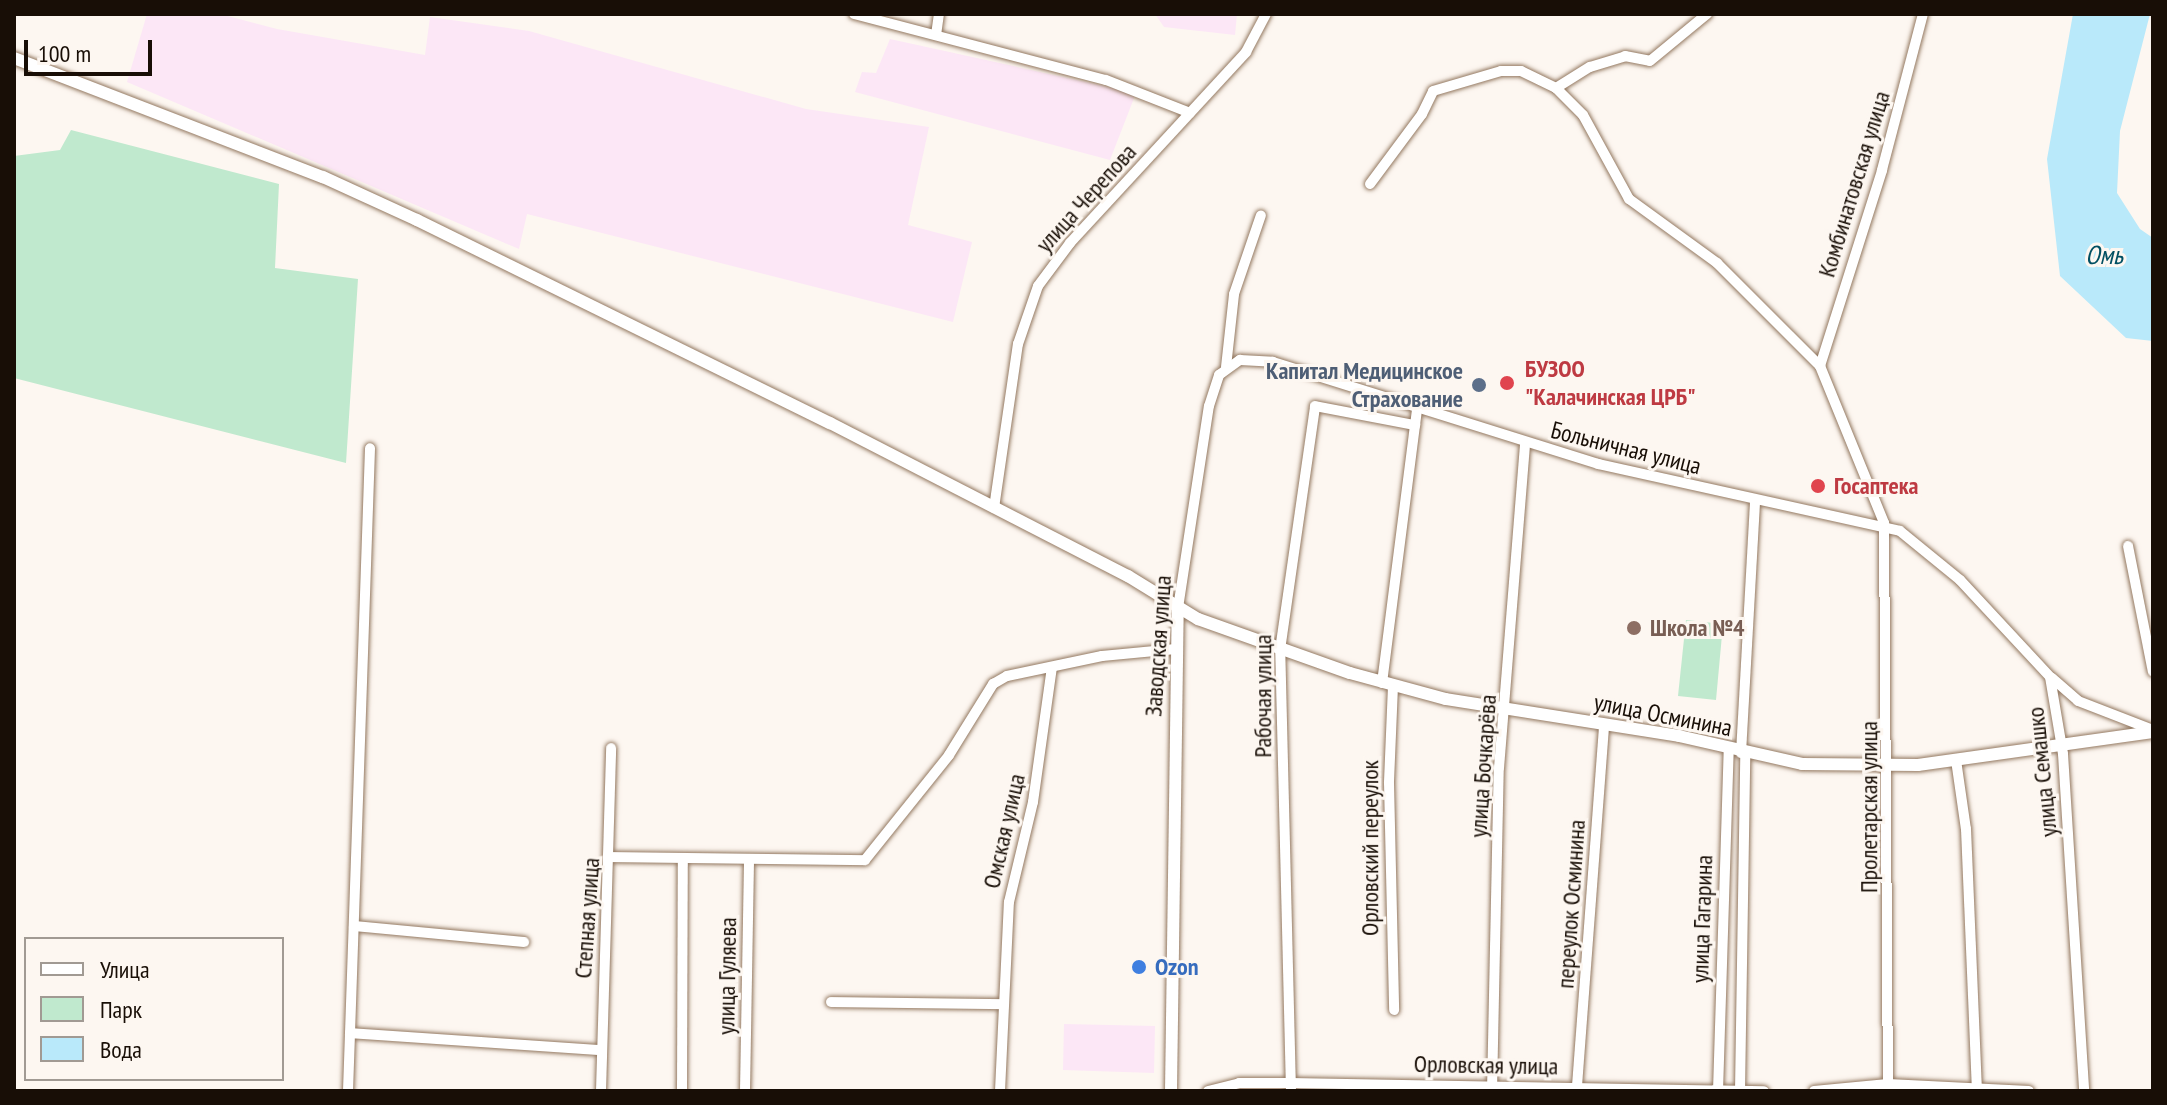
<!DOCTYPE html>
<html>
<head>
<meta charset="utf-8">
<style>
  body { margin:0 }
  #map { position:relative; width:2167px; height:1105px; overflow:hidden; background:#fdf7f1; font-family:"PT Sans Narrow",sans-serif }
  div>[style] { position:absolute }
  .industrial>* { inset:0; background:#fce7f6 }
  .green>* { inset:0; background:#c0e9ce }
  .water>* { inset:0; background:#b9e9fa }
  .roads { filter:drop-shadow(0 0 2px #937860) drop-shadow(0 0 2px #937860) }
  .minor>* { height:10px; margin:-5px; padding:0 5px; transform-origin:5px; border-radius:5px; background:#fff }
  .tertiary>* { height:12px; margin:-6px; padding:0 6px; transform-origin:6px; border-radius:6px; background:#fff }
  .dots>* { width:22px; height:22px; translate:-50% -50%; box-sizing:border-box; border:4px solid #fdf7f1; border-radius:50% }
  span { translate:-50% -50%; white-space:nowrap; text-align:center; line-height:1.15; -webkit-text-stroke:6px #fdf7f1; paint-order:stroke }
  .street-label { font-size:24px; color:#180e06 }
  .health-label { font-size:24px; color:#be3a42; font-weight:700 }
  .left { translate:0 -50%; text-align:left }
  .service-label { font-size:24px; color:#4e5e75; font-weight:700 }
  .right { translate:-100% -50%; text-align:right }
  .education-label { font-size:24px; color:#785e54; font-weight:700 }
  .shop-label { font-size:24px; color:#366cbe; font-weight:700 }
  .water-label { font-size:26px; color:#004f62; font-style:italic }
  .frame { position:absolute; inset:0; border:16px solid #180e06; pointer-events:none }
  .legend { position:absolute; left:24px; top:937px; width:260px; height:144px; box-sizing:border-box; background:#fdf7f1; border:2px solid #a19a93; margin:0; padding:10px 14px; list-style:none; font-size:24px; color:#180e06 }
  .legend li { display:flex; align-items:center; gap:16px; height:40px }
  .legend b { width:40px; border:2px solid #a19a93 }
  .scale { position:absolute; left:24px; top:40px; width:128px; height:36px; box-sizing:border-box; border:4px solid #180e06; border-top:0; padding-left:10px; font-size:24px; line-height:28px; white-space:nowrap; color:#180e06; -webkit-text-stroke:6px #fdf7f1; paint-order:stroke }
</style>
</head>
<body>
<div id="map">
  <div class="industrial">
    <div style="clip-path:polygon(147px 14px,220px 14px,277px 29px,425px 55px,430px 17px,529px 31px,806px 109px,929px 127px,908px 225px,972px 242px,953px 322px,527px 214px,519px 249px,127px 82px)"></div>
    <div style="clip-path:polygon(1155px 14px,1237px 14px,1235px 35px,1164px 27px)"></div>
    <div style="clip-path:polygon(890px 39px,1136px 93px,1110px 160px,855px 92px,862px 72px,876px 73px)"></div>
    <div style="clip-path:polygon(1064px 1024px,1155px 1026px,1154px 1073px,1063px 1070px)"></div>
  </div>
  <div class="green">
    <div style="clip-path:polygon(71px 130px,279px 184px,275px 268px,358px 279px,346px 463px,14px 378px,14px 156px,60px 150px)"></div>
    <div style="clip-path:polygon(1686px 620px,1723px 624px,1716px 700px,1678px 696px)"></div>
  </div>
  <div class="water">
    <div style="clip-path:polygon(2073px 14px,2150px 14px,2120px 131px,2117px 193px,2140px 229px,2153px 238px,2153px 341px,2126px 338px,2060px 276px,2047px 159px)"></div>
  </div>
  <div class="roads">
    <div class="minor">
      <div style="left:854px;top:14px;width:260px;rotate:14.7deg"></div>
      <div style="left:1106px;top:80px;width:90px;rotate:21.4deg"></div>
      <div style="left:936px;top:35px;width:21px;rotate:-82deg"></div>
      <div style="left:1556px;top:88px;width:40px;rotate:-32deg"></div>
      <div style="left:1590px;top:67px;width:37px;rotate:-17deg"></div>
      <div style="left:1625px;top:56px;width:25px;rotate:11deg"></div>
      <div style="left:1650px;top:61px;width:74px;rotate:-39.5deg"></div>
      <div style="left:1370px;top:184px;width:87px;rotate:-53.4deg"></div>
      <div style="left:1422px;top:114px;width:25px;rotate:-64deg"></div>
      <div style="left:1433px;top:91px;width:71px;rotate:-16.4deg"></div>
      <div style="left:1501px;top:71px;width:20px"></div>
      <div style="left:1521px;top:71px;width:39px;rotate:26deg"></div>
      <div style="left:1556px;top:88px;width:38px;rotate:45deg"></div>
      <div style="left:1583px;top:115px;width:96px;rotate:61.3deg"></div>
      <div style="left:1629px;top:199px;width:109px;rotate:36deg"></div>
      <div style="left:1717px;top:263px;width:146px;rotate:45deg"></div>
      <div style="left:1820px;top:366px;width:170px;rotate:67.8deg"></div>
      <div style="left:1884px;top:523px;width:568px;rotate:89.6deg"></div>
      <div style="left:1820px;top:366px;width:206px;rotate:-72.4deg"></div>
      <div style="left:1882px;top:170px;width:161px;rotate:-75.3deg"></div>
      <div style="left:1226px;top:367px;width:73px;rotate:-83.7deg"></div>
      <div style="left:1234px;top:294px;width:83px;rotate:-71.1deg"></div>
      <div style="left:994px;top:508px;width:166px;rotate:-81.7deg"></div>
      <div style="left:1018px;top:344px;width:61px;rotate:-71deg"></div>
      <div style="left:1038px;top:286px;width:54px;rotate:-53.3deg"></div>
      <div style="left:1070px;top:243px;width:260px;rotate:-47.3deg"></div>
      <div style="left:1246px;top:52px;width:43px;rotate:-62.2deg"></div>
      <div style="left:2128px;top:546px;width:128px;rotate:78.8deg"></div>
      <div style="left:1178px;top:608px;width:204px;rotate:-81.3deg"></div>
      <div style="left:1209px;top:406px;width:33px;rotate:-72deg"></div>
      <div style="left:1219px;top:375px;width:26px;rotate:-36deg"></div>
      <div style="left:1240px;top:360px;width:33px;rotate:3deg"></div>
      <div style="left:1273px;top:362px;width:341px;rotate:17.4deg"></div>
      <div style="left:1598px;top:464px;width:309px;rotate:12.5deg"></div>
      <div style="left:1900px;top:531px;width:77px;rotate:39.2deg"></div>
      <div style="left:1960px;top:580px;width:132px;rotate:47.1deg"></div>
      <div style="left:2050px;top:677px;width:78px;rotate:80.4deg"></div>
      <div style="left:2063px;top:754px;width:338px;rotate:86.4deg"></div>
      <div style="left:2052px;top:678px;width:35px;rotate:41deg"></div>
      <div style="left:2078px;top:701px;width:80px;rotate:21.1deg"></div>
      <div style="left:1382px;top:683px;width:276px;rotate:-82.7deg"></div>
      <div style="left:1393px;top:686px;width:97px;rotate:92.4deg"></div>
      <div style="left:1389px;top:783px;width:227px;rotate:88.7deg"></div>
      <div style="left:1741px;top:753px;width:253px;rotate:-86.8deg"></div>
      <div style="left:1956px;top:760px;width:70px;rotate:81.8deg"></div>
      <div style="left:1966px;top:829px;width:262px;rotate:87.6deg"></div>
      <div style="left:611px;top:857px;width:254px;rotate:0.7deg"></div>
      <div style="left:865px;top:860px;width:134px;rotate:-51.3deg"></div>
      <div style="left:949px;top:755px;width:84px;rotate:-58.2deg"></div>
      <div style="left:993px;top:684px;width:16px;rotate:-30deg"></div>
      <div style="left:1007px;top:676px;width:97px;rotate:-11.9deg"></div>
      <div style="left:1102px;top:656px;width:74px;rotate:-5.4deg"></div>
      <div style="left:354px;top:926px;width:171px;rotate:5.4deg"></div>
      <div style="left:831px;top:1002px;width:173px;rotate:0.7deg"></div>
      <div style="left:350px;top:1033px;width:585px;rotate:-88.04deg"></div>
      <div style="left:1577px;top:1086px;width:362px;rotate:-85.7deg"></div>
      <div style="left:348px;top:1091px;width:58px;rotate:-88deg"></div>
      <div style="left:350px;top:1033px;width:251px;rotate:3.9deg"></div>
      <div style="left:601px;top:1091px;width:343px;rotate:-88.3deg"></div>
      <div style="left:682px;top:1091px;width:231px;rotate:-89.8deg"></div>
      <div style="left:745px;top:1091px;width:230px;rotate:-89deg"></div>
      <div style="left:1000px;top:1091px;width:189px;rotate:-87.3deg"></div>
      <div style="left:1009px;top:902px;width:103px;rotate:-76.5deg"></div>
      <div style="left:1033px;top:802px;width:136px;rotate:-82deg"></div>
      <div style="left:1208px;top:1091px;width:32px;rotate:-14deg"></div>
      <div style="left:1239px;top:1083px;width:51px"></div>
      <div style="left:1290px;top:1083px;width:474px;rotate:1deg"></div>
      <div style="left:1291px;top:1091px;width:441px;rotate:-91.4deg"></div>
      <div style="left:1280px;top:650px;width:246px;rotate:-81.8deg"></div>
      <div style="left:1315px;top:406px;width:102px;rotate:10.8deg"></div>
      <div style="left:1492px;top:1091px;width:323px;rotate:-88.8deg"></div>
      <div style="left:1499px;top:768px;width:325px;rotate:-85.4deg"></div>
      <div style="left:1718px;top:1091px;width:342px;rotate:-88.2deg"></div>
      <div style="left:1740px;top:1091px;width:337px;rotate:-89.1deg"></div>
      <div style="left:1814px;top:1091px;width:74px;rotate:-5.4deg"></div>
      <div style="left:1888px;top:1084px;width:141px;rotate:2.8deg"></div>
    </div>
    <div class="tertiary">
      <div style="left:14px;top:58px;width:331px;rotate:21.1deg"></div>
      <div style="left:323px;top:177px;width:103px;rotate:24.6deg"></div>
      <div style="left:417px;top:220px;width:460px;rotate:26.2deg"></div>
      <div style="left:830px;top:423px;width:335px;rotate:27.2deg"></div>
      <div style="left:1128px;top:576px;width:82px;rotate:31.6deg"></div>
      <div style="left:1198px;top:619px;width:161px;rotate:19.6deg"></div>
      <div style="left:1350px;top:673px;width:99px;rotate:15.2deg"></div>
      <div style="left:1446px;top:699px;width:236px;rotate:9deg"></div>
      <div style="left:1679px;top:736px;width:126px;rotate:12.8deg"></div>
      <div style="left:1802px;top:764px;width:116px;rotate:0.5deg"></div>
      <div style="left:1918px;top:765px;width:237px;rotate:-8deg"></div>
      <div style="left:1171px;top:1091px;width:483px;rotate:-89.2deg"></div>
    </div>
  </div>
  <div class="dots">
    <div style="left:1507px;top:383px;background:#e0444e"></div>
    <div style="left:1479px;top:385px;background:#5c6f8a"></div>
    <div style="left:1818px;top:486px;background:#e0444e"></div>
    <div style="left:1634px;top:628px;background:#8d6e63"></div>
    <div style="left:1139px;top:967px;background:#3f7fe0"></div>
  </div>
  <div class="street-label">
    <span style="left:1854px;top:184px;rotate:-73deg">Комбинатовская улица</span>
    <span style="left:1086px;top:198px;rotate:-48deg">улица Черепова</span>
    <span style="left:1626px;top:448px;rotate:14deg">Больничная улица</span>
    <span style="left:1158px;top:646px;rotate:-86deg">Заводская улица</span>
    <span style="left:1263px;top:696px;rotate:-90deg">Рабочая улица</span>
    <span style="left:1663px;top:715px;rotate:11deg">улица Осминина</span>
    <span style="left:1483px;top:766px;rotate:-86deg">улица Бочкарёва</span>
    <span style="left:2042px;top:772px;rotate:-96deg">улица Семашко</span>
    <span style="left:1869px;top:807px;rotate:-90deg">Пролетарская улица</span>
    <span style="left:1004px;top:831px;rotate:-77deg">Омская улица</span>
    <span style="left:1370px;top:848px;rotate:-90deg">Орловский переулок</span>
    <span style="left:1571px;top:904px;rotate:-86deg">переулок Осминина</span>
    <span style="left:587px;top:918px;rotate:-86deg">Степная улица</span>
    <span style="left:1702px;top:919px;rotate:-88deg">улица Гагарина</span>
    <span style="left:727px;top:976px;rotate:-89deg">улица Гуляева</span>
    <span style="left:1486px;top:1065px;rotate:1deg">Орловская улица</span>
  </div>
  <div class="health-label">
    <span class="left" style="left:1525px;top:383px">БУЗОО<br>"Калачинская ЦРБ"</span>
    <span class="left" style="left:1834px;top:486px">Госаптека</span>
  </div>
  <div class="service-label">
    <span class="right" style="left:1463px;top:385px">Капитал Медицинское<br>Страхование</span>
  </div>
  <div class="education-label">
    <span class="left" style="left:1650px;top:628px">Школа №4</span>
  </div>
  <div class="shop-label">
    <span class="left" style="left:1155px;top:967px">Ozon</span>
  </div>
  <div class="water-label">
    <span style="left:2104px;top:255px">Омь</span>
  </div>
  <div class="frame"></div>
  <ul class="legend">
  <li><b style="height:10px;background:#fff"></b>Улица</li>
  <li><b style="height:22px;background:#c0e9ce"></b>Парк</li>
  <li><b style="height:22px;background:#b9e9fa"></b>Вода</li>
  </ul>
  <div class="scale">100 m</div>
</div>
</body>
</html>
